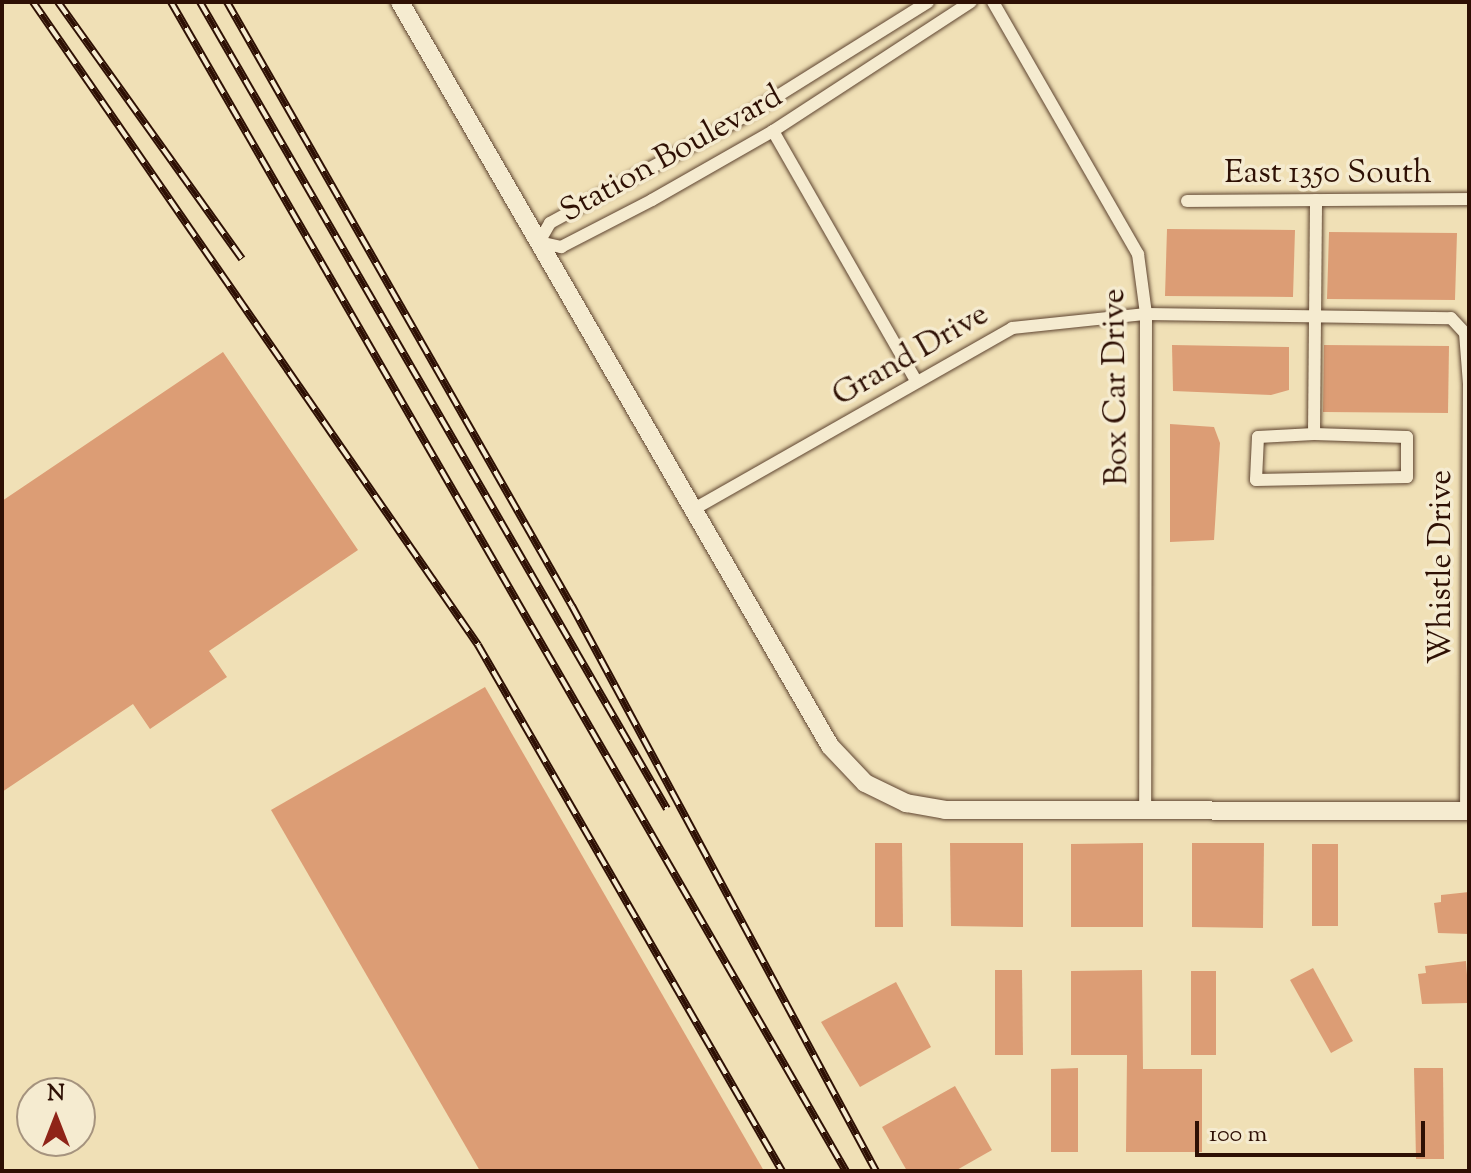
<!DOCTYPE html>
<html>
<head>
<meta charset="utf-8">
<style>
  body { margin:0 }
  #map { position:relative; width:1471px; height:1173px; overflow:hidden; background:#f0e0b6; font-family:"Sorts Mill Goudy",serif }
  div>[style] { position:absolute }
  .building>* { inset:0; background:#dc9d75 }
  .roads { filter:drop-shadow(0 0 2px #5e4430) drop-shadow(0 0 2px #5e4430) }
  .street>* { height:12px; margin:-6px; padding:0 6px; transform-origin:6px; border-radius:6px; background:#f5ebd0 }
  .secondary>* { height:18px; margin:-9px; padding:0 9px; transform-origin:9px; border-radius:9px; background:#f5ebd0 }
  .rail>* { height:8px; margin-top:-4px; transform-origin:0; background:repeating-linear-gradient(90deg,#f5ebd0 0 15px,#2e1004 0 30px); box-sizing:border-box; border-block:2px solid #2e1004 }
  span { translate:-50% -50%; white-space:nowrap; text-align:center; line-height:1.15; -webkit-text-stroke:7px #f5ebd0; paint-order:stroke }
  .street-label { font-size:32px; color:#2e1004 }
  .frame { position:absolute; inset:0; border:4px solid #2e1004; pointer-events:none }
  .north { position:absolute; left:16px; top:1077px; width:80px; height:80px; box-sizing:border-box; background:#f5ebd0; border:2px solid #a5937e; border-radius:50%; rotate:0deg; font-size:22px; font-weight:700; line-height:32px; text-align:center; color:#2e1004 }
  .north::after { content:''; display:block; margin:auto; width:28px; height:36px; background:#8f2418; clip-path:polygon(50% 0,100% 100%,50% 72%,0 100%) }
  .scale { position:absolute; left:1195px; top:1121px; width:230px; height:36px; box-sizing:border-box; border:4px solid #2e1004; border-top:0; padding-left:10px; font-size:24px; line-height:28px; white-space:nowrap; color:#2e1004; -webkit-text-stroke:6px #f5ebd0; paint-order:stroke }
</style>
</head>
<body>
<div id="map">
  <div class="building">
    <div style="clip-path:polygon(1167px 229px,1295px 230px,1293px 297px,1165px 296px)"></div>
    <div style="clip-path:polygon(1329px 232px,1457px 233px,1455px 300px,1327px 299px)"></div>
    <div style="clip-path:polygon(1172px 345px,1289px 347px,1289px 390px,1271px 395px,1173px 391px)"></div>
    <div style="clip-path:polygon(1324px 345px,1449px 346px,1448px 413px,1323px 412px)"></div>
    <div style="clip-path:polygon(223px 352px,358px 550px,209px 651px,227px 677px,150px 729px,133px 704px,2px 792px,2px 501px)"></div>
    <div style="clip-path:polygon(1170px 424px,1214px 427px,1220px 443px,1214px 540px,1170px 542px)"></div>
    <div style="clip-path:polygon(485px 687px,764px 1171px,480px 1171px,271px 810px)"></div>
    <div style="clip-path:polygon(875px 843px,902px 843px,903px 927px,875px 927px)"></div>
    <div style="clip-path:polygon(950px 843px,1023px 843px,1023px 927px,951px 926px)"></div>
    <div style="clip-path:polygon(1143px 843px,1143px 927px,1071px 927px,1071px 844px)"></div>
    <div style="clip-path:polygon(1192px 843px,1264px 843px,1263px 928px,1192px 927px)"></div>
    <div style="clip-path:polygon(1312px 844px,1338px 844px,1338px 926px,1312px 926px)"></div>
    <div style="clip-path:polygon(1469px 892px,1469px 934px,1438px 933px,1434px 903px,1441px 902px,1441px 895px)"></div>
    <div style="clip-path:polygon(1466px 961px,1469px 1003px,1422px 1004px,1418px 974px,1426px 973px,1425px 966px)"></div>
    <div style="clip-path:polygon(1313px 968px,1353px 1041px,1331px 1053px,1290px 980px)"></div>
    <div style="clip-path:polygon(995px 970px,1022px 970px,1023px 1055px,995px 1055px)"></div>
    <div style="clip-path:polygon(1142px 970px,1143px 1069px,1202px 1069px,1202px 1152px,1126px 1152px,1127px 1055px,1071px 1055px,1071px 971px)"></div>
    <div style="clip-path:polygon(1191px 971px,1216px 971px,1216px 1055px,1191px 1055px)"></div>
    <div style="clip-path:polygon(896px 982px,931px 1047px,860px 1087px,821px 1022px)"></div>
    <div style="clip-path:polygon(1078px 1068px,1078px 1152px,1051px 1152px,1051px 1069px)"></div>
    <div style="clip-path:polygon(1414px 1068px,1443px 1068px,1444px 1159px,1416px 1159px)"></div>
    <div style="clip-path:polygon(955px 1086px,992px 1150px,955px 1171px,907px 1171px,882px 1127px)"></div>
  </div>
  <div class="roads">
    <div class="street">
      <div style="left:928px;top:2px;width:211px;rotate:148deg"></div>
      <div style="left:749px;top:114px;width:227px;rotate:151.3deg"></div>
      <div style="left:550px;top:223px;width:22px;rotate:120deg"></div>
      <div style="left:539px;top:242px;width:23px;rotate:13deg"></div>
      <div style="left:561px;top:247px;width:102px;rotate:-27.3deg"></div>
      <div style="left:652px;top:200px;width:139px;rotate:-29.7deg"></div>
      <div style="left:773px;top:131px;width:236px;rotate:-33.1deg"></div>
      <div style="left:993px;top:2px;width:291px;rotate:60.1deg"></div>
      <div style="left:1138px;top:254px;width:61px;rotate:82.4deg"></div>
      <div style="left:1146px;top:314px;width:496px;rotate:90.1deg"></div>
      <div style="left:773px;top:131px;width:289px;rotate:60.2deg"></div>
      <div style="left:1187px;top:201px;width:282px;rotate:-0.4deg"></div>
      <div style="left:1314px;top:434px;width:56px;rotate:176.9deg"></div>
      <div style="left:1258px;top:437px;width:43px;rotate:92.7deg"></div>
      <div style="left:1256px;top:480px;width:151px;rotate:-1.1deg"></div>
      <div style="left:1407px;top:477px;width:40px;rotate:-90deg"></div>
      <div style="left:1407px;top:437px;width:93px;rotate:-178.2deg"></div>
      <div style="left:1314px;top:434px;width:234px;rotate:-89.5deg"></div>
      <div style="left:694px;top:509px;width:366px;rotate:-29.6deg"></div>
      <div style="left:1012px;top:328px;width:135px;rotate:-6deg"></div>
      <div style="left:1146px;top:314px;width:305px;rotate:0.8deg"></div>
      <div style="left:1451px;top:318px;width:21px;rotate:47deg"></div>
      <div style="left:1465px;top:333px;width:51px;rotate:85.5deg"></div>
      <div style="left:1469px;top:384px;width:427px;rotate:90.4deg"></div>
    </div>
    <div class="secondary">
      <div style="left:400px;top:2px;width:859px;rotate:59.97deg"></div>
      <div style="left:830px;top:746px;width:51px;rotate:46.6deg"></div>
      <div style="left:865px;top:783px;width:46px;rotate:26deg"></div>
      <div style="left:906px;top:803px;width:40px;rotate:10deg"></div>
      <div style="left:945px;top:810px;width:524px;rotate:0.11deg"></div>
    </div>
  </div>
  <div class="rail">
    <div style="left:33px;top:2px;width:782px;rotate:55.31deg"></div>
    <div style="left:478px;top:645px;width:608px;rotate:59.97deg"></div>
    <div style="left:58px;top:2px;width:316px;rotate:54.4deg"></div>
    <div style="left:171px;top:2px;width:1350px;rotate:60deg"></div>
    <div style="left:200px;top:2px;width:932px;rotate:59.94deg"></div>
    <div style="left:227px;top:2px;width:696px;rotate:60.27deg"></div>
    <div style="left:572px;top:606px;width:642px;rotate:61.72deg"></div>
  </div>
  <div class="street-label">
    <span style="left:672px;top:155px;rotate:-29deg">Station Boulevard</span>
    <span style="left:1328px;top:174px">East 1350 South</span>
    <span style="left:911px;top:356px;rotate:-30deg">Grand Drive</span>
    <span style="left:1117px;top:387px;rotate:-91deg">Box Car Drive</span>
    <span style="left:1442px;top:567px;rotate:-90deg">Whistle Drive</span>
  </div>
  <div class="frame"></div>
  <div class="north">N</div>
  <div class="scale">100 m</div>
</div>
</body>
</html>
